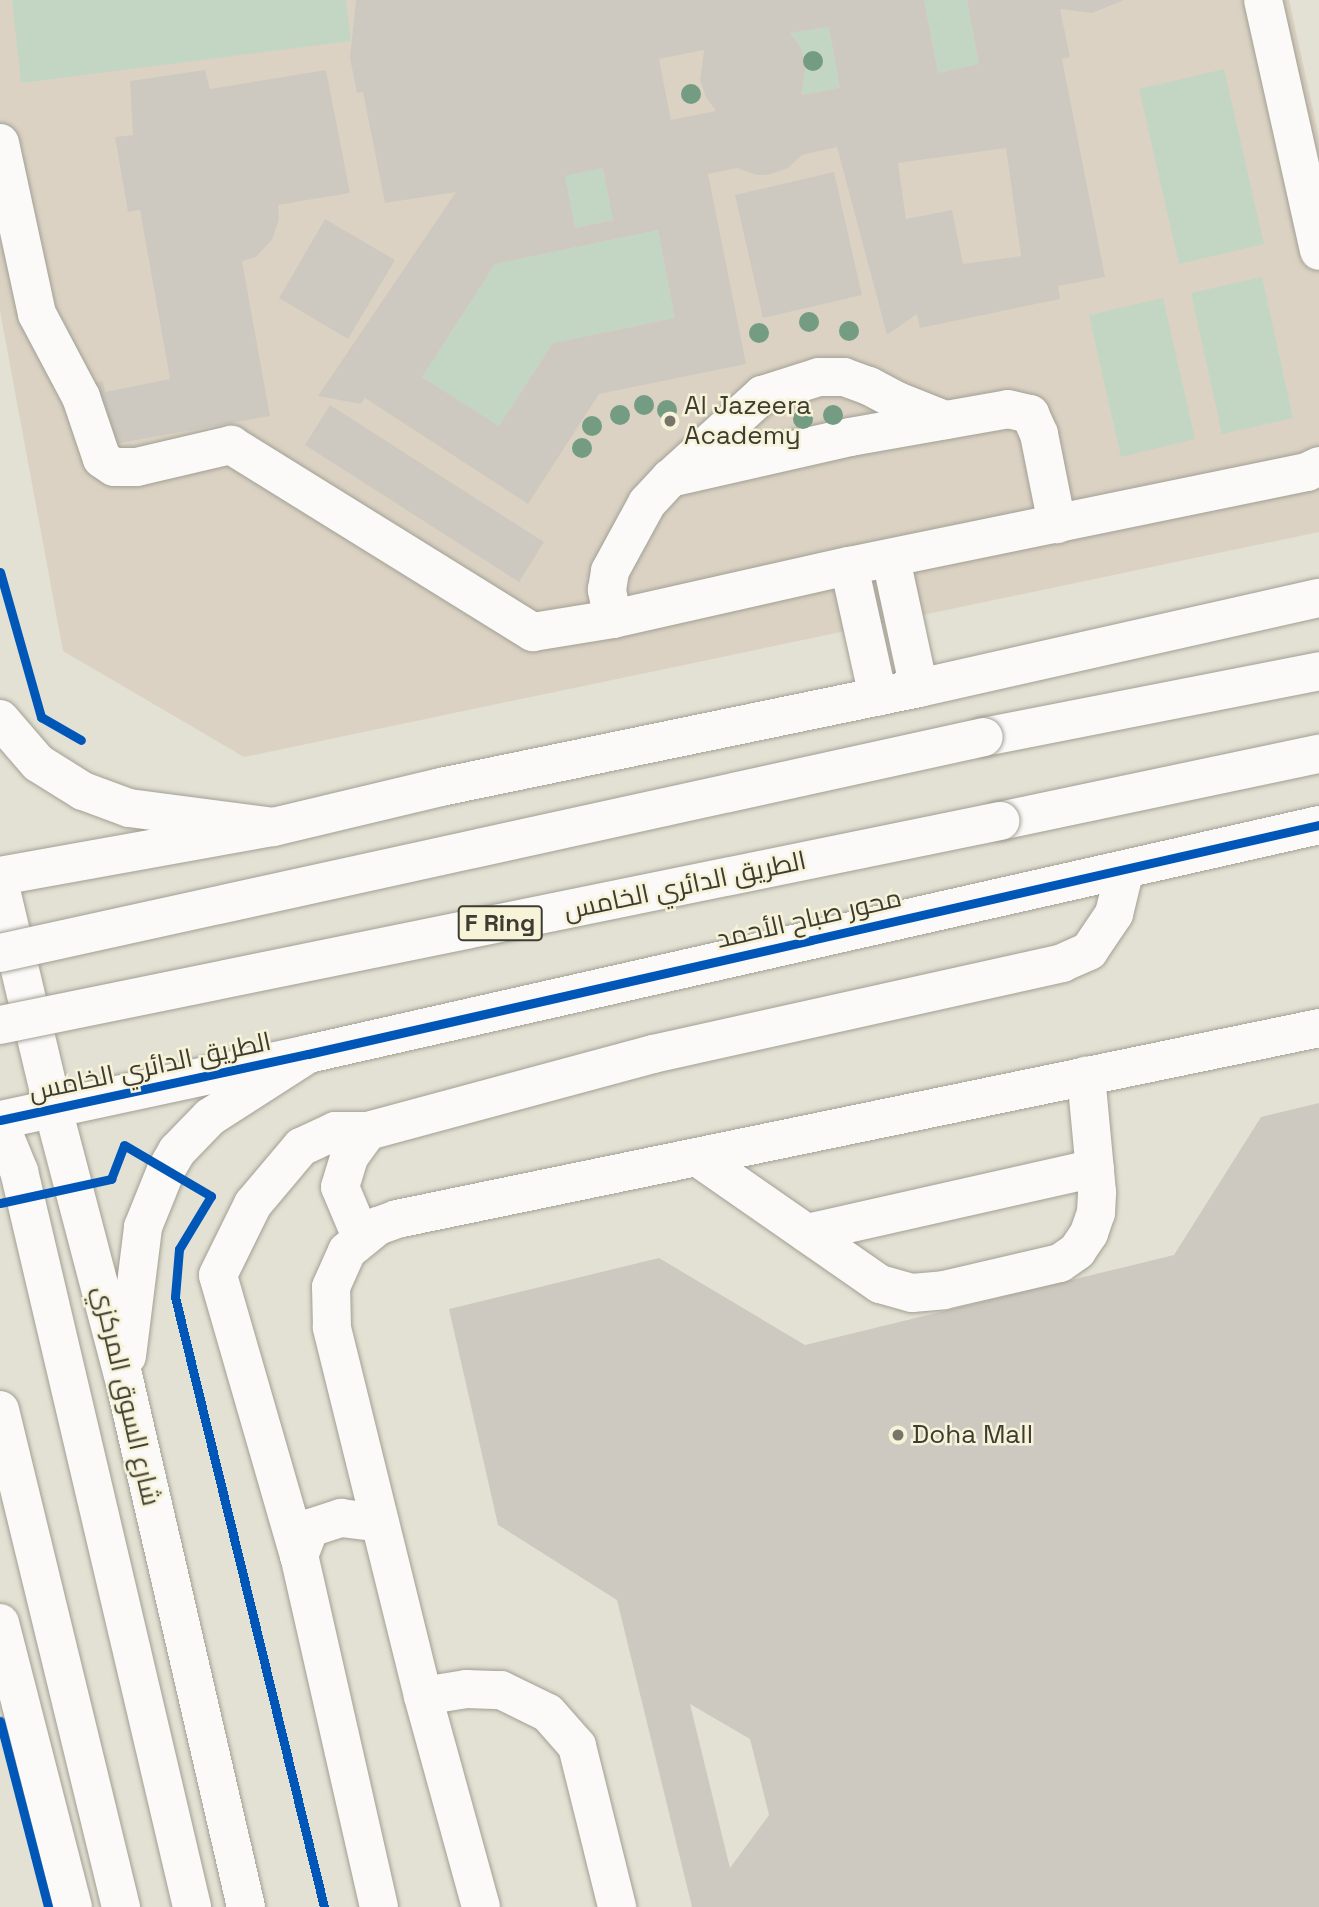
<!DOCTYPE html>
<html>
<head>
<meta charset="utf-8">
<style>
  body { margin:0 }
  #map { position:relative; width:1319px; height:1907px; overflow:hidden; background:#e3e1d3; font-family:"Space Grotesk",Cairo,sans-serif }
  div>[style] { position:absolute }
  .education>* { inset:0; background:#dbd2c3 }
  .green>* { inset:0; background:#c3d6c4 }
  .building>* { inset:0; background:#cec9c0 }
  .roads { filter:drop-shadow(0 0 2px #a1a094) drop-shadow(0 0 2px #a1a094) }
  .minor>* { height:38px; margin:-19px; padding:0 19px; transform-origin:19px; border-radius:19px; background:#fbfaf8 }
  .major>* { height:38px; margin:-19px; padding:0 19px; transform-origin:19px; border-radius:19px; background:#fbfaf8 }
  .highway>* { height:38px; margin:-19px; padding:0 19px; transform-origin:19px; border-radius:19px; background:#fbfaf8 }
  .bridges { filter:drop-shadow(0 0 2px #a1a094) drop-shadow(0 0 2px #a1a094) }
  .highway-bridge>* { height:38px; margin:-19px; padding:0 19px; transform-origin:19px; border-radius:19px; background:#fbfaf8 }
  .cycleway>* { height:9px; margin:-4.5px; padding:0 4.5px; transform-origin:4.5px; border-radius:4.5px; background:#0057b8 }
  .trees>* { width:20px; height:20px; margin:-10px; border-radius:50%; background:#739c82 }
  .dots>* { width:19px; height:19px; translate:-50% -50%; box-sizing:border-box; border:4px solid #f7f3d9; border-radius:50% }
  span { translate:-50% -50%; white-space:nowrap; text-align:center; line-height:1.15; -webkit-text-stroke:5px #f7f3d9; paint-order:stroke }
  .shield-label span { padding:2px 5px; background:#f7f3d9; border:2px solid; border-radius:5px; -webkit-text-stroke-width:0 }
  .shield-label { font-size:24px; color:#3e3c32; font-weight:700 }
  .poi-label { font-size:26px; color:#3e3c32 }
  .left { translate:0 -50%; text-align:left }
  .street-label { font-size:26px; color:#3e3c32 }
</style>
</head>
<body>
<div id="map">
  <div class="education">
    <div style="clip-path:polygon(0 0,1289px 0,1319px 137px,1319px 532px,244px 757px,63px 651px,0 311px)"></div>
  </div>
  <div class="green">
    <div style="clip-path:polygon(12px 0,346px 0,351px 41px,21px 83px)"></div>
    <div style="clip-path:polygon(924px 0,967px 0,979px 64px,938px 73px)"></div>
    <div style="clip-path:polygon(829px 27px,840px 88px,801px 95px,806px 64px,800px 46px,790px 33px)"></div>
    <div style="clip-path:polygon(1224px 69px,1264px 244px,1179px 264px,1139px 89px)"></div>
    <div style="clip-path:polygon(603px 168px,613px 220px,575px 228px,565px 176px)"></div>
    <div style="clip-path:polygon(658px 230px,675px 318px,553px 343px,499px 426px,422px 377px,495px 264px)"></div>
    <div style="clip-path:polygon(1262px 277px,1293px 418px,1222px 434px,1191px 293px)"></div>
    <div style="clip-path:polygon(1163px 298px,1195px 439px,1121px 457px,1089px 315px)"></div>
  </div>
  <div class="building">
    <div style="clip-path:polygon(evenodd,356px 0,924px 0,938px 73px,979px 64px,967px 0,1124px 0,1092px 13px,1060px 9px,1070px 57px,1062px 59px,1105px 277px,1058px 286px,1060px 299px,920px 328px,917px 314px,887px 335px,837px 147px,802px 155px,788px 168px,768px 175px,757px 175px,737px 168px,708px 174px,746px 364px,599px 394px,528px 504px,365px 398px,361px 404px,318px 396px,456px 192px,385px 203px,363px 92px,357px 93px,350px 58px,356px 0,829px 27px,840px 88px,801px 95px,806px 64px,800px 46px,790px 33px,829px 27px,356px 0,704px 50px,700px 80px,706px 97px,716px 111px,671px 120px,659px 59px,704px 50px,356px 0,1006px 148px,1021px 256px,963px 264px,952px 210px,906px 219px,898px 163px,1006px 148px,356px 0,603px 168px,613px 220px,575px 228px,565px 176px,603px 168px,356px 0,658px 230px,675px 318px,553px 343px,499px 426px,422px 377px,495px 264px,658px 230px)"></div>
    <div style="clip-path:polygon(205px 70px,210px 89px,326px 70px,350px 193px,278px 205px,279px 219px,272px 240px,256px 257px,242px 261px,270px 416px,103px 446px,92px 383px,103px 381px,105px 392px,170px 379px,140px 210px,128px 212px,115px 137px,133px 135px,130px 81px)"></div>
    <div style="clip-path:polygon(834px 172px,862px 295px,763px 318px,735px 195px)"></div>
    <div style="clip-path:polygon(325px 219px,395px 260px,348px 339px,279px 298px)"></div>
    <div style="clip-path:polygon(330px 405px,544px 542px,519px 582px,305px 445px)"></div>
    <div style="clip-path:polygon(evenodd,1319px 1103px,1319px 1907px,692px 1907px,617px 1600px,498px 1525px,449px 1309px,659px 1258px,805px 1345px,1174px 1255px,1261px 1117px,1319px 1103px,690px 1704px,750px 1739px,769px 1815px,730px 1868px,690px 1704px)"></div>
  </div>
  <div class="roads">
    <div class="minor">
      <div style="left:1263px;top:0;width:257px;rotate:77.4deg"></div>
      <div style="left:0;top:143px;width:175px;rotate:77.8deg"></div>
      <div style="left:37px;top:314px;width:94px;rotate:62.1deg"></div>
      <div style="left:81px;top:397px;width:65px;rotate:71.3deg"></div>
      <div style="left:102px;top:459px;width:14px;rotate:34deg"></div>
      <div style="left:114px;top:467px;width:23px"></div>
      <div style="left:137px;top:467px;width:97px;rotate:-13.2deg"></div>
      <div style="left:231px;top:445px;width:355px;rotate:31.8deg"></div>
      <div style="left:533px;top:632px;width:81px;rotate:-9.2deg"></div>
      <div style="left:613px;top:619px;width:242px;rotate:-12.7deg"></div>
      <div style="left:849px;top:566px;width:468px;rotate:-11.6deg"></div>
      <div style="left:1307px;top:472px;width:13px;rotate:-27deg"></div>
      <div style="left:675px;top:474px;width:118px;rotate:-42.2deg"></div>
      <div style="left:762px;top:395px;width:60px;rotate:-17.5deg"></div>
      <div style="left:819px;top:377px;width:25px"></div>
      <div style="left:844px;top:377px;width:27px;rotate:20deg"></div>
      <div style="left:869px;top:386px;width:32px;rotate:28deg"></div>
      <div style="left:897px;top:401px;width:52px;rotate:21.6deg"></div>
      <div style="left:891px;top:559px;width:132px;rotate:77.8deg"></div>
      <div style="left:849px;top:566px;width:134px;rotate:77.5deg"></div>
      <div style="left:613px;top:619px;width:30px;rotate:-102deg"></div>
      <div style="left:607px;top:590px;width:19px;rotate:-81deg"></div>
      <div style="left:610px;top:571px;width:77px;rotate:-61.4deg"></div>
      <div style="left:647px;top:503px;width:34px;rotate:-47deg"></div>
      <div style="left:670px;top:478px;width:185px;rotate:-12.8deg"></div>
      <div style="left:850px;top:437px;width:160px;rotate:-10deg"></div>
      <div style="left:1008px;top:409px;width:23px;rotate:13deg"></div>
      <div style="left:1030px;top:414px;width:22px;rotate:66deg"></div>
      <div style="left:1039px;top:434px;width:92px;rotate:78.7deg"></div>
      <div style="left:0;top:876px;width:277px;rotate:-10.2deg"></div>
      <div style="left:273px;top:827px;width:173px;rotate:-13.4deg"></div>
      <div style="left:441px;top:787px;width:488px;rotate:-11.7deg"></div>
      <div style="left:919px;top:688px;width:410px;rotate:-12.7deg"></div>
      <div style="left:0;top:1120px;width:315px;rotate:-12.1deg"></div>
      <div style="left:308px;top:1054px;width:1037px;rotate:-12.76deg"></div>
      <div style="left:697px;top:1157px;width:223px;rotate:34.8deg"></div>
      <div style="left:880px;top:1284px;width:33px;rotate:16deg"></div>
      <div style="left:912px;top:1293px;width:32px;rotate:-5deg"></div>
      <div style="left:944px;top:1290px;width:119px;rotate:-13.1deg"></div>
      <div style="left:1060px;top:1263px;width:21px;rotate:-35deg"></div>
      <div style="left:1077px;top:1251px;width:22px;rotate:-56deg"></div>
      <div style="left:1089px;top:1233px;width:21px;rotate:-71deg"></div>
      <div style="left:1096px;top:1213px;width:21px;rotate:-87deg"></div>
      <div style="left:1097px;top:1192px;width:117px;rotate:-95.4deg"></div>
      <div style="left:807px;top:1233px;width:295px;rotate:-12.7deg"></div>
      <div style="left:361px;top:1237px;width:54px;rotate:-112.8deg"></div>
      <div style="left:340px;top:1187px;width:31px;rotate:-73deg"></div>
      <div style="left:349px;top:1157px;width:32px;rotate:-54deg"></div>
      <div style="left:368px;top:1131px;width:295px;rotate:-15.1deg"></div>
      <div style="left:653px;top:1054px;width:419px;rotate:-12.5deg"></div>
      <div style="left:1062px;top:963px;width:30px;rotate:-24deg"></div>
      <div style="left:1089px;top:951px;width:45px;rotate:-56deg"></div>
      <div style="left:1114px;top:914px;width:46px;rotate:-76.3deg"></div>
      <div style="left:299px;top:1556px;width:292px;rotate:-106.1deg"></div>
      <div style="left:218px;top:1275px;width:79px;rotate:-63.8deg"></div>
      <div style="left:253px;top:1204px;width:75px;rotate:-49.9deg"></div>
      <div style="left:301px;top:1147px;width:38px;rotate:-25deg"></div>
      <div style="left:335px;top:1131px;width:33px"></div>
      <div style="left:0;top:1623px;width:293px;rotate:75.6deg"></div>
      <div style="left:423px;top:1696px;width:44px;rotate:-9.2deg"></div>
      <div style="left:466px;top:1689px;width:35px;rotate:2deg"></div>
      <div style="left:501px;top:1690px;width:52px;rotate:26.1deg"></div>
      <div style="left:548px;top:1713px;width:44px;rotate:48.7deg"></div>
      <div style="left:577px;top:1746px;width:166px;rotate:76deg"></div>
      <div style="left:379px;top:1907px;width:360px;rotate:-102.8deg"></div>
      <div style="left:299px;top:1556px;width:30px;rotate:-69deg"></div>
      <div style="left:310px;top:1528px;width:33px;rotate:-18deg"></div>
      <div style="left:341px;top:1518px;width:39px;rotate:7deg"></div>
      <div style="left:481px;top:1907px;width:219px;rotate:-105.4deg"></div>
      <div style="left:423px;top:1696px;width:380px;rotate:-103.9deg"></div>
      <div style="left:332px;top:1327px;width:40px;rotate:-91.4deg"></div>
      <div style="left:331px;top:1287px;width:39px;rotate:-66deg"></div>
      <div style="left:347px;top:1251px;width:40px;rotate:-39deg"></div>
      <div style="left:378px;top:1226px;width:20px;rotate:-20deg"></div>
      <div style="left:397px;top:1219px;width:942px;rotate:-11.7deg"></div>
    </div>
    <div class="major">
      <div style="left:0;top:719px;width:58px;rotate:49.2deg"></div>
      <div style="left:38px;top:763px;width:53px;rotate:31.9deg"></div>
      <div style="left:83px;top:791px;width:49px;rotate:20.3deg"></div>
      <div style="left:129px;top:808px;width:145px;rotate:7.5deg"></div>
      <div style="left:0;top:886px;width:229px;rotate:76.6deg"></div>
      <div style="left:53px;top:1109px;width:279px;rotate:75.3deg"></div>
      <div style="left:124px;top:1379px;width:542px;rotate:76.99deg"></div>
      <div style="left:0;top:1125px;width:50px;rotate:67.6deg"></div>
      <div style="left:19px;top:1171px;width:756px;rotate:76.77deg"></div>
      <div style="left:127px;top:1356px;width:130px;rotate:-82.9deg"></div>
      <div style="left:143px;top:1227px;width:61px;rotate:-68deg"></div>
      <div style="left:166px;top:1170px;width:22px;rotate:-60deg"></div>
      <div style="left:177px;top:1151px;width:47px;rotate:-45.9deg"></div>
      <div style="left:210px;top:1117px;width:117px;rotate:-32.7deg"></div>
      <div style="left:0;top:1410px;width:512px;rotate:76.32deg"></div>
    </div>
    <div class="highway">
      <div style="left:984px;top:737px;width:341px;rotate:-11.1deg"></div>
      <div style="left:1000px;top:821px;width:326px;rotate:-11.9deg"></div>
    </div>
  </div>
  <div class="bridges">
    <div class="highway-bridge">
      <div style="left:0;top:953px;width:1007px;rotate:-12.38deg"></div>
      <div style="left:0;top:1025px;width:1021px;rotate:-11.53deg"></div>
    </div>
  </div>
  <div class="cycleway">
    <div style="left:0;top:572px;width:151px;rotate:74.2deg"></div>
    <div style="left:41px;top:717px;width:46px;rotate:29.9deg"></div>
    <div style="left:0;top:1120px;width:315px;rotate:-12.1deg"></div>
    <div style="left:308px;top:1054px;width:1037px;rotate:-12.76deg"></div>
    <div style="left:0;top:1203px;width:114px;rotate:-12.2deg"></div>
    <div style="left:111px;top:1179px;width:36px;rotate:-69deg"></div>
    <div style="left:124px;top:1145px;width:101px;rotate:30.4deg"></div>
    <div style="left:211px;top:1196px;width:62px;rotate:121.1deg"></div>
    <div style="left:179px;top:1249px;width:48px;rotate:94.8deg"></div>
    <div style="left:175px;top:1297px;width:628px;rotate:76.27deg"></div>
    <div style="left:0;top:1721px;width:192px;rotate:75.5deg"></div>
  </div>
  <div class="trees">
    <div style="left:813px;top:61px"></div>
    <div style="left:691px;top:94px"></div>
    <div style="left:809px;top:322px"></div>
    <div style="left:849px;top:331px"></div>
    <div style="left:759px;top:333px"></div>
    <div style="left:644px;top:405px"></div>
    <div style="left:667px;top:410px"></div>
    <div style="left:620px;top:415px"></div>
    <div style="left:833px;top:415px"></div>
    <div style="left:803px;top:419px"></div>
    <div style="left:592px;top:426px"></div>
    <div style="left:582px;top:448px"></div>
  </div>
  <div class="dots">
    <div style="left:670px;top:421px;background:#78766a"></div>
    <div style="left:898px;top:1435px;background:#78766a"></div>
  </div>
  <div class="shield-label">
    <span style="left:500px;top:923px">F Ring</span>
  </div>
  <div class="poi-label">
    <span class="left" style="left:684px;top:421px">Al Jazeera<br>Academy</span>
    <span class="left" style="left:912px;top:1435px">Doha Mall</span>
  </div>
  <div class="street-label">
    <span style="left:685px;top:886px;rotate:-12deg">الطريق الدائري الخامس</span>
    <span style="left:809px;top:919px;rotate:-13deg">محور صباح الأحمد</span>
    <span style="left:150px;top:1067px;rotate:-12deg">الطريق الدائري الخامس</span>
    <span style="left:126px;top:1396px;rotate:77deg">شارع السوق المركزي</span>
  </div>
</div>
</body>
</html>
